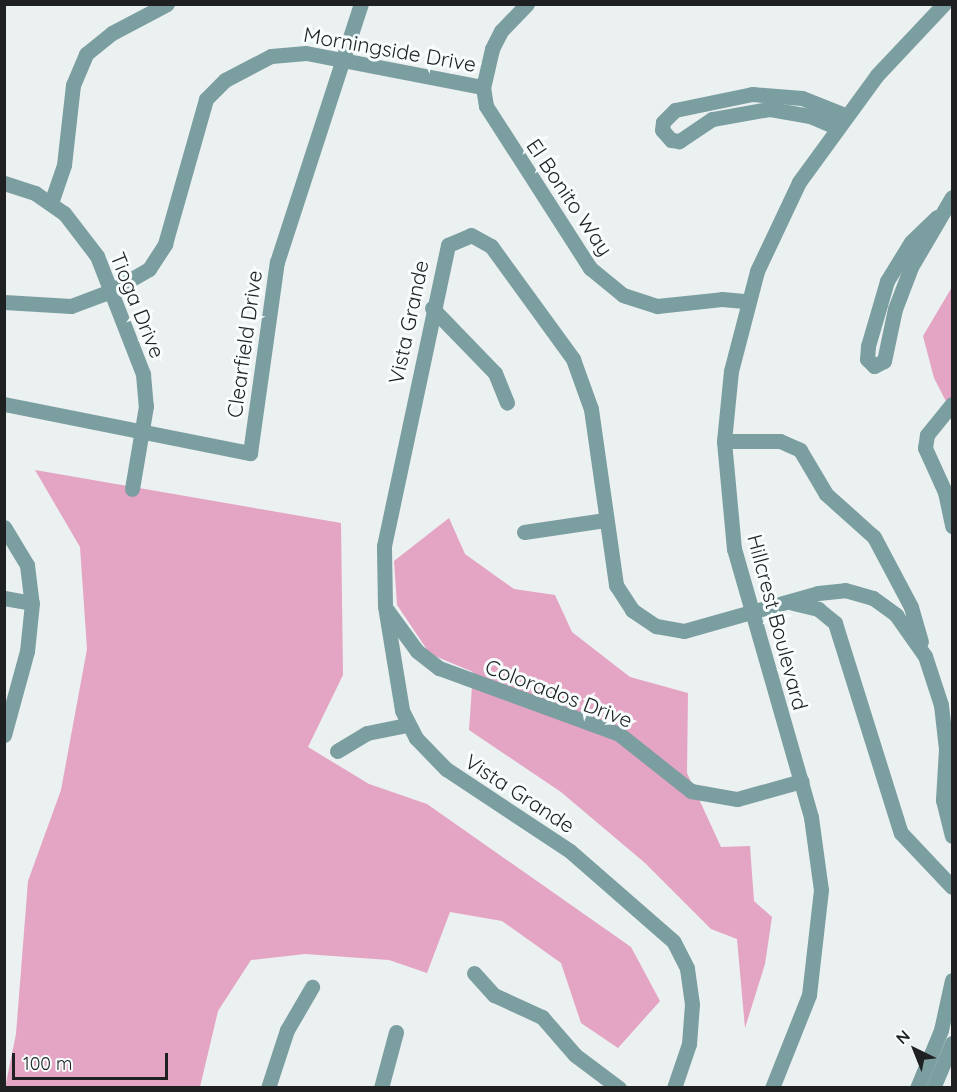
<!DOCTYPE html>
<html>
<head>
<meta charset="utf-8">
<style>
  body { margin:0 }
  #map { position:relative; width:957px; height:1092px; overflow:hidden; background:#ebf0f0; font-family:Quicksand,sans-serif }
  div>[style] { position:absolute }
  .forest>* { inset:0; background:#e4a4c4 }
  .minor>* { height:15px; margin:-7.5px; padding:0 7.5px; transform-origin:7.5px; border-radius:7.5px; background:#7b9ea0 }
  span { translate:-50% -50%; white-space:nowrap; text-align:center; line-height:1.15; -webkit-text-stroke:6px #f8fdfd; paint-order:stroke }
  .street-label { font-size:21px; color:#1f2021 }
  .frame { position:absolute; inset:0; border:6px solid #1f2021; pointer-events:none }
  .north { position:absolute; left:885px; top:1020px; width:60px; height:60px; -webkit-text-stroke:4px #f8fdfd; paint-order:stroke; rotate:317deg; font-size:16px; font-weight:700; line-height:24px; text-align:center; color:#1f2021 }
  .north::after { content:''; display:block; margin:auto; width:21px; height:27px; background:#1f2021; clip-path:polygon(50% 0,100% 100%,50% 72%,0 100%) }
  .scale { position:absolute; left:12px; top:1053px; width:156px; height:27px; box-sizing:border-box; border:3px solid #1f2021; border-top:0; padding-left:8px; font-size:18px; line-height:21px; white-space:nowrap; color:#1f2021; -webkit-text-stroke:4px #f8fdfd; paint-order:stroke }
</style>
</head>
<body>
<div id="map">
  <div class="forest">
    <div style="clip-path:polygon(952px 287px,952px 413px,934px 378px,923px 336px)"></div>
    <div style="clip-path:polygon(35px 470px,341px 523px,343px 675px,308px 747px,369px 784px,427px 804px,631px 947px,660px 1001px,618px 1048px,581px 1023px,561px 963px,502px 921px,450px 912px,427px 973px,389px 960px,305px 954px,251px 960px,218px 1011px,200px 1087px,5px 1088px,16px 1034px,28px 881px,61px 790px,87px 649px,80px 547px)"></div>
    <div style="clip-path:polygon(449px 518px,465px 554px,514px 589px,555px 595px,572px 632px,630px 677px,688px 693px,687px 773px,721px 847px,750px 846px,754px 901px,772px 917px,765px 964px,745px 1028px,737px 939px,711px 929px,645px 863px,561px 792px,469px 730px,473px 672px,430px 654px,397px 605px,394px 561px)"></div>
  </div>
  <div class="minor">
    <div style="left:527px;top:4px;width:37px;rotate:134deg"></div>
    <div style="left:501px;top:31px;width:20px;rotate:117deg"></div>
    <div style="left:492px;top:49px;width:39px;rotate:103deg"></div>
    <div style="left:483px;top:87px;width:19px;rotate:81deg"></div>
    <div style="left:486px;top:106px;width:193px;rotate:57.3deg"></div>
    <div style="left:590px;top:268px;width:43px;rotate:39.3deg"></div>
    <div style="left:623px;top:295px;width:36px;rotate:18deg"></div>
    <div style="left:657px;top:306px;width:65px;rotate:-6.1deg"></div>
    <div style="left:722px;top:299px;width:25px;rotate:5deg"></div>
    <div style="left:836px;top:127px;width:28px;rotate:-157deg"></div>
    <div style="left:810px;top:116px;width:42px;rotate:-170.3deg"></div>
    <div style="left:769px;top:109px;width:58px;rotate:170deg"></div>
    <div style="left:712px;top:119px;width:40px;rotate:146deg"></div>
    <div style="left:679px;top:141px;width:8px;rotate:-173deg"></div>
    <div style="left:671px;top:140px;width:13px;rotate:-132deg"></div>
    <div style="left:662px;top:130px;width:8px;rotate:-83deg"></div>
    <div style="left:663px;top:122px;width:17px;rotate:-45deg"></div>
    <div style="left:675px;top:110px;width:79px;rotate:-11.7deg"></div>
    <div style="left:752px;top:94px;width:50px;rotate:4.6deg"></div>
    <div style="left:802px;top:98px;width:46px;rotate:21.6deg"></div>
    <div style="left:4px;top:183px;width:33px;rotate:18deg"></div>
    <div style="left:35px;top:193px;width:35px;rotate:35deg"></div>
    <div style="left:64px;top:213px;width:54px;rotate:52.5deg"></div>
    <div style="left:97px;top:256px;width:127px;rotate:68.7deg"></div>
    <div style="left:143px;top:374px;width:32px;rotate:85deg"></div>
    <div style="left:146px;top:406px;width:84px;rotate:99.6deg"></div>
    <div style="left:51px;top:203px;width:40px;rotate:-71.1deg"></div>
    <div style="left:64px;top:165px;width:81px;rotate:-83.6deg"></div>
    <div style="left:73px;top:85px;width:34px;rotate:-67deg"></div>
    <div style="left:86px;top:54px;width:33px;rotate:-39deg"></div>
    <div style="left:112px;top:33px;width:62px;rotate:-27.8deg"></div>
    <div style="left:937px;top:217px;width:36px;rotate:136deg"></div>
    <div style="left:911px;top:242px;width:46px;rotate:121.6deg"></div>
    <div style="left:887px;top:281px;width:68px;rotate:106.3deg"></div>
    <div style="left:868px;top:346px;width:13px;rotate:94deg"></div>
    <div style="left:867px;top:359px;width:10px;rotate:45deg"></div>
    <div style="left:874px;top:366px;width:11px;rotate:-27deg"></div>
    <div style="left:884px;top:361px;width:53px;rotate:-78.1deg"></div>
    <div style="left:895px;top:309px;width:45px;rotate:-69.1deg"></div>
    <div style="left:911px;top:267px;width:81px;rotate:-59.6deg"></div>
    <div style="left:4px;top:302px;width:67px;rotate:3.4deg"></div>
    <div style="left:71px;top:306px;width:43px;rotate:-20.6deg"></div>
    <div style="left:111px;top:291px;width:44px;rotate:-30.1deg"></div>
    <div style="left:149px;top:269px;width:30px;rotate:-57deg"></div>
    <div style="left:165px;top:244px;width:151px;rotate:-74.2deg"></div>
    <div style="left:206px;top:99px;width:27px;rotate:-45deg"></div>
    <div style="left:225px;top:80px;width:52px;rotate:-27.6deg"></div>
    <div style="left:271px;top:56px;width:35px;rotate:-5deg"></div>
    <div style="left:306px;top:53px;width:180px;rotate:10.9deg"></div>
    <div style="left:432px;top:308px;width:91px;rotate:45.9deg"></div>
    <div style="left:495px;top:373px;width:32px;rotate:68deg"></div>
    <div style="left:4px;top:404px;width:251px;rotate:11.3deg"></div>
    <div style="left:250px;top:453px;width:193px;rotate:-82deg"></div>
    <div style="left:277px;top:262px;width:271px;rotate:-72deg"></div>
    <div style="left:952px;top:404px;width:40px;rotate:129deg"></div>
    <div style="left:927px;top:435px;width:13px;rotate:99deg"></div>
    <div style="left:925px;top:448px;width:48px;rotate:65.6deg"></div>
    <div style="left:945px;top:492px;width:35px;rotate:78deg"></div>
    <div style="left:724px;top:441px;width:56px"></div>
    <div style="left:780px;top:441px;width:22px;rotate:24deg"></div>
    <div style="left:800px;top:450px;width:51px;rotate:59.4deg"></div>
    <div style="left:826px;top:494px;width:64px;rotate:41.9deg"></div>
    <div style="left:874px;top:537px;width:79px;rotate:62.1deg"></div>
    <div style="left:911px;top:607px;width:36px;rotate:74deg"></div>
    <div style="left:4px;top:527px;width:44px;rotate:58.8deg"></div>
    <div style="left:27px;top:565px;width:38px;rotate:83deg"></div>
    <div style="left:32px;top:603px;width:48px;rotate:95.9deg"></div>
    <div style="left:27px;top:651px;width:87px;rotate:105.3deg"></div>
    <div style="left:524px;top:532px;width:82px;rotate:-8.4deg"></div>
    <div style="left:4px;top:598px;width:28px;rotate:10deg"></div>
    <div style="left:793px;top:603px;width:26px;rotate:13deg"></div>
    <div style="left:818px;top:609px;width:22px;rotate:39deg"></div>
    <div style="left:835px;top:623px;width:220px;rotate:72.6deg"></div>
    <div style="left:901px;top:833px;width:74px;rotate:46.6deg"></div>
    <div style="left:387px;top:610px;width:51px;rotate:53.8deg"></div>
    <div style="left:417px;top:651px;width:28px;rotate:38deg"></div>
    <div style="left:439px;top:668px;width:192px;rotate:20.1deg"></div>
    <div style="left:619px;top:734px;width:92px;rotate:38.4deg"></div>
    <div style="left:691px;top:791px;width:47px;rotate:9.9deg"></div>
    <div style="left:737px;top:799px;width:67px;rotate:-15.5deg"></div>
    <div style="left:337px;top:751px;width:35px;rotate:-31deg"></div>
    <div style="left:367px;top:733px;width:41px;rotate:-11.3deg"></div>
    <div style="left:474px;top:973px;width:30px;rotate:48deg"></div>
    <div style="left:494px;top:995px;width:53px;rotate:24.6deg"></div>
    <div style="left:542px;top:1017px;width:50px;rotate:49deg"></div>
    <div style="left:575px;top:1055px;width:55px;rotate:36.9deg"></div>
    <div style="left:268px;top:1088px;width:61px;rotate:-71.9deg"></div>
    <div style="left:287px;top:1030px;width:50px;rotate:-59.8deg"></div>
    <div style="left:381px;top:1088px;width:58px;rotate:-75deg"></div>
    <div style="left:674px;top:1088px;width:46px;rotate:-71.2deg"></div>
    <div style="left:689px;top:1044px;width:40px;rotate:-85.7deg"></div>
    <div style="left:692px;top:1004px;width:36px;rotate:-98deg"></div>
    <div style="left:687px;top:968px;width:30px;rotate:-117deg"></div>
    <div style="left:673px;top:941px;width:137px;rotate:-138.9deg"></div>
    <div style="left:570px;top:851px;width:149px;rotate:-146.5deg"></div>
    <div style="left:446px;top:769px;width:43px;rotate:-134.1deg"></div>
    <div style="left:416px;top:738px;width:31px;rotate:-117deg"></div>
    <div style="left:402px;top:710px;width:105px;rotate:-99.3deg"></div>
    <div style="left:385px;top:606px;width:60px;rotate:-91deg"></div>
    <div style="left:384px;top:546px;width:308px;rotate:-78deg"></div>
    <div style="left:448px;top:245px;width:25px;rotate:-23deg"></div>
    <div style="left:471px;top:235px;width:23px;rotate:29deg"></div>
    <div style="left:491px;top:246px;width:140px;rotate:54deg"></div>
    <div style="left:573px;top:359px;width:53px;rotate:70.2deg"></div>
    <div style="left:591px;top:409px;width:178px;rotate:81.9deg"></div>
    <div style="left:616px;top:585px;width:30px;rotate:57deg"></div>
    <div style="left:632px;top:610px;width:29px;rotate:34deg"></div>
    <div style="left:656px;top:626px;width:28px;rotate:10deg"></div>
    <div style="left:684px;top:631px;width:139px;rotate:-15.8deg"></div>
    <div style="left:818px;top:593px;width:27px;rotate:-6deg"></div>
    <div style="left:845px;top:590px;width:29px;rotate:16deg"></div>
    <div style="left:873px;top:598px;width:29px;rotate:36deg"></div>
    <div style="left:896px;top:615px;width:50px;rotate:54.7deg"></div>
    <div style="left:925px;top:656px;width:52px;rotate:71.9deg"></div>
    <div style="left:941px;top:705px;width:44px;rotate:83.5deg"></div>
    <div style="left:946px;top:749px;width:51px;rotate:93.4deg"></div>
    <div style="left:943px;top:800px;width:37px;rotate:76deg"></div>
    <div style="left:772px;top:1088px;width:100px;rotate:-68.3deg"></div>
    <div style="left:809px;top:995px;width:106px;rotate:-83.5deg"></div>
    <div style="left:821px;top:890px;width:74px;rotate:-97.8deg"></div>
    <div style="left:811px;top:817px;width:279px;rotate:-106deg"></div>
    <div style="left:734px;top:549px;width:108px;rotate:-95.3deg"></div>
    <div style="left:724px;top:441px;width:70px;rotate:-84.3deg"></div>
    <div style="left:731px;top:371px;width:103px;rotate:-75.4deg"></div>
    <div style="left:757px;top:271px;width:98px;rotate:-64.7deg"></div>
    <div style="left:799px;top:182px;width:132px;rotate:-53.9deg"></div>
    <div style="left:877px;top:75px;width:98px;rotate:-46.7deg"></div>
    <div style="left:917px;top:1088px;width:63px;rotate:-67.5deg"></div>
    <div style="left:941px;top:1030px;width:51px;rotate:-77.6deg"></div>
    <div style="left:933px;top:1088px;width:49px;rotate:-67.1deg"></div>
  </div>
  <div class="street-label">
    <span style="left:390px;top:49px;rotate:10deg">Morningside Drive</span>
    <span style="left:570px;top:197px;rotate:56deg">El Bonito Way</span>
    <span style="left:138px;top:305px;rotate:68deg">Tioga Drive</span>
    <span style="left:408px;top:322px;rotate:-78deg">Vista Grande</span>
    <span style="left:244px;top:344px;rotate:-82deg">Clearfield Drive</span>
    <span style="left:778px;top:622px;rotate:75deg">Hillcrest Boulevard</span>
    <span style="left:559px;top:693px;rotate:21deg">Colorados Drive</span>
    <span style="left:520px;top:793px;rotate:33deg">Vista Grande</span>
  </div>
  <div class="frame"></div>
  <div class="north">N</div>
  <div class="scale">100 m</div>
</div>
</body>
</html>
